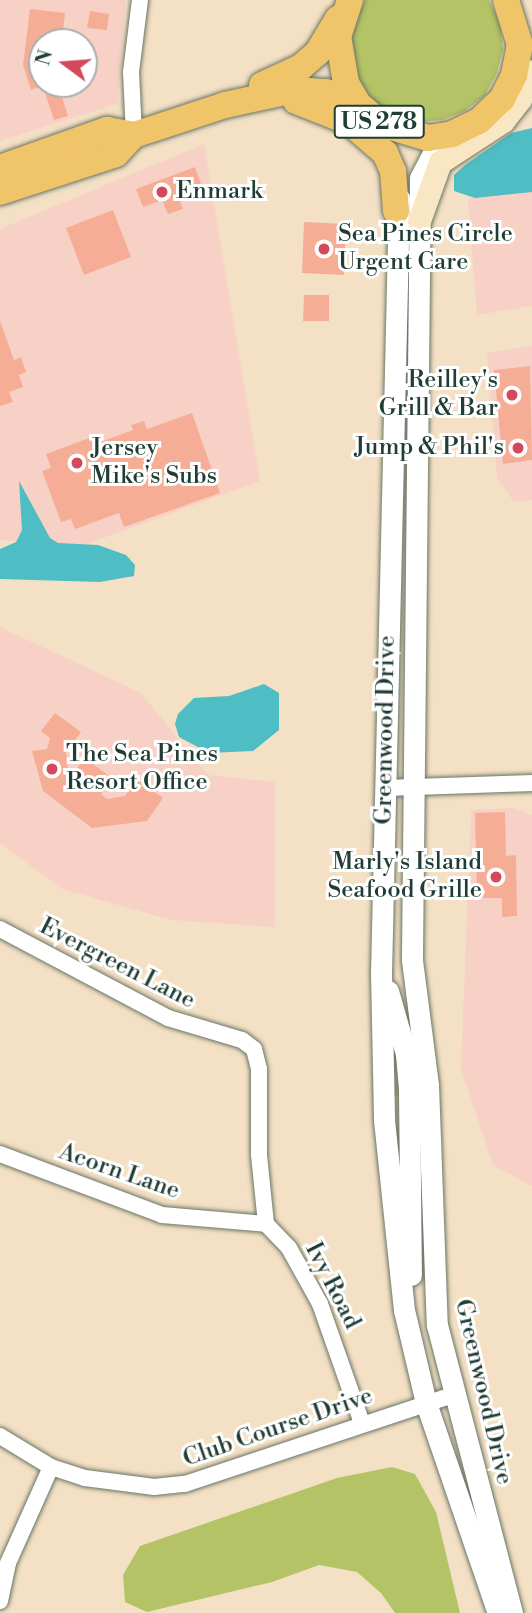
<!DOCTYPE html>
<html>
<head>
<meta charset="utf-8">
<style>
  body { margin:0 }
  #map { position:relative; width:532px; height:1613px; overflow:hidden; background:#f4e0c4; font-family:"Libre Bodoni",serif }
  div>[style] { position:absolute }
  .built>* { inset:0; background:#f7d1c6 }
  .green>* { inset:0; background:#b3c365 }
  .water>* { inset:0; background:#4ebdc4 }
  .building>* { inset:0; background:#f5ad95 }
  .roads { filter:drop-shadow(0 0 2px #6a7666) drop-shadow(0 0 2px #6a7666) }
  .minor>* { height:16px; margin:-8px; padding:0 8px; transform-origin:8px; border-radius:8px; background:#fff }
  .tertiary>* { height:21px; margin:-10.5px; padding:0 10.5px; transform-origin:10.5px; border-radius:10.5px; background:#fff }
  .secondary>* { height:23px; margin:-11.5px; padding:0 11.5px; transform-origin:11.5px; border-radius:11.5px; background:#f9e7c3 }
  .trunk>* { height:26px; margin:-13px; padding:0 13px; transform-origin:13px; border-radius:13px; background:#f0c469 }
  .dots>* { width:19px; height:19px; translate:-50% -50%; box-sizing:border-box; border:4px solid #fff; border-radius:50% }
  span { translate:-50% -50%; white-space:nowrap; text-align:center; line-height:1.15; -webkit-text-stroke:6px #fff; paint-order:stroke }
  .shield-label span { padding:2px 5px; background:#fff; border:2px solid; border-radius:5px; -webkit-text-stroke-width:0 }
  .shield-label { font-size:23px; color:#1f3d34; font-weight:700 }
  .poi-label { font-size:24px; color:#1f3d34 }
  .left { translate:0 -50%; text-align:left }
  .right { translate:-100% -50%; text-align:right }
  .street-label { font-size:24px; color:#1f3d34 }
  .north { position:absolute; left:28px; top:28px; width:70px; height:70px; box-sizing:border-box; background:#fff; border:2px solid #a5b1ae; border-radius:50%; rotate:286deg; font-size:19px; font-weight:700; line-height:28px; text-align:center; color:#1f3d34 }
  .north::after { content:''; display:block; margin:auto; width:24px; height:32px; background:#d1495b; clip-path:polygon(50% 0,100% 100%,50% 72%,0 100%) }
</style>
</head>
<body>
<div id="map">
  <div class="built">
    <div style="clip-path:polygon(evenodd,0 0,126px 0,117px 104px,0 141px,0 0,42px 42px,84px 42px,84px 84px,42px 84px,42px 42px)"></div>
    <div style="clip-path:polygon(204px 144px,260px 481px,81px 546px,0 540px,0 229px)"></div>
    <div style="clip-path:polygon(532px 188px,532px 306px,477px 315px,468px 199px)"></div>
    <div style="clip-path:polygon(532px 346px,532px 500px,514px 502px,497px 478px,487px 353px)"></div>
    <div style="clip-path:polygon(0 627px,141px 693px,208px 775px,275px 782px,275px 927px,171px 920px,62px 889px,0 843px)"></div>
    <div style="clip-path:polygon(513px 808px,532px 815px,532px 1186px,493px 1165px,461px 1069px,471px 810px)"></div>
  </div>
  <div class="green">
    <div style="clip-path:polygon(365px 0,489px 0,500px 23px,503px 49px,497px 73px,485px 95px,465px 111px,442px 120px,417px 122px,393px 114px,372px 100px,358px 80px,350px 56px,351px 30px)"></div>
    <div style="clip-path:polygon(392px 1467px,415px 1474px,436px 1512px,460px 1613px,395px 1613px,381px 1593px,357px 1572px,319px 1565px,272px 1582px,147px 1612px,125px 1602px,123px 1575px,140px 1546px,337px 1478px)"></div>
  </div>
  <div class="water">
    <div style="clip-path:polygon(532px 128px,532px 192px,475px 198px,454px 191px,454px 175px,465px 165px,511px 133px)"></div>
    <div style="clip-path:polygon(19px 481px,50px 538px,58px 543px,98px 545px,126px 555px,135px 565px,134px 576px,100px 582px,0 579px,0 549px,16px 542px,22px 530px)"></div>
    <div style="clip-path:polygon(264px 684px,279px 693px,279px 730px,253px 751px,209px 753px,179px 737px,175px 724px,178px 714px,194px 698px,229px 696px)"></div>
  </div>
  <div class="building">
    <div style="clip-path:polygon(30px 9px,65px 13px,62px 42px,42px 42px,42px 86px,31px 90px,23px 65px)"></div>
    <div style="clip-path:polygon(90px 11px,109px 14px,107px 30px,87px 28px)"></div>
    <div style="clip-path:polygon(42px 84px,58px 84px,68px 116px,54px 120px)"></div>
    <div style="clip-path:polygon(195px 167px,202px 187px,178px 196px,183px 209px,168px 214px,162px 200px,143px 207px,136px 189px)"></div>
    <div style="clip-path:polygon(113px 210px,131px 257px,84px 275px,66px 228px)"></div>
    <div style="clip-path:polygon(304px 222px,346px 224px,344px 275px,302px 273px)"></div>
    <div style="clip-path:polygon(304px 295px,329px 295px,329px 321px,303px 321px)"></div>
    <div style="clip-path:polygon(0 321px,14px 360px,21px 357px,26px 372px,19px 375px,23px 387px,9px 392px,13px 402px,0 406px)"></div>
    <div style="clip-path:polygon(530px 366px,532px 460px,503px 464px,494px 370px)"></div>
    <div style="clip-path:polygon(192px 413px,220px 493px,124px 527px,119px 513px,75px 529px,71px 519px,61px 522px,42px 471px,51px 468px,46px 454px,92px 437px,95px 444px,133px 430px,131px 425px,144px 421px,147px 429px)"></div>
    <div style="clip-path:polygon(55px 713px,81px 732px,66px 752px,68px 768px,74px 772px,85px 758px,113px 779px,101px 794px,107px 799px,125px 796px,137px 779px,163px 798px,147px 821px,92px 828px,43px 791px,32px 751px,47px 749px,50px 738px,41px 731px)"></div>
    <div style="clip-path:polygon(505px 812px,506px 856px,516px 855px,517px 916px,502px 917px,502px 898px,477px 898px,475px 813px)"></div>
    <div style="clip-path:polygon(393px 1082px,402px 1083px,402px 1096px,392px 1096px)"></div>
  </div>
  <div class="roads">
    <div class="minor">
      <div style="left:134px;top:135px;width:63px;rotate:-92.7deg"></div>
      <div style="left:131px;top:72px;width:73px;rotate:-82.9deg"></div>
      <div style="left:385px;top:788px;width:147px;rotate:-1.9deg"></div>
      <div style="left:0;top:929px;width:190px;rotate:27.9deg"></div>
      <div style="left:168px;top:1018px;width:77px;rotate:16.6deg"></div>
      <div style="left:242px;top:1040px;width:15px;rotate:37deg"></div>
      <div style="left:254px;top:1049px;width:21px;rotate:76deg"></div>
      <div style="left:259px;top:1069px;width:86px;rotate:90deg"></div>
      <div style="left:259px;top:1155px;width:69px;rotate:84.2deg"></div>
      <div style="left:266px;top:1224px;width:33px;rotate:46deg"></div>
      <div style="left:289px;top:1248px;width:64px;rotate:61deg"></div>
      <div style="left:320px;top:1304px;width:126px;rotate:70.6deg"></div>
      <div style="left:0;top:1154px;width:173px;rotate:20.6deg"></div>
      <div style="left:162px;top:1215px;width:104px;rotate:4.9deg"></div>
      <div style="left:0;top:1436px;width:60px;rotate:31.3deg"></div>
      <div style="left:51px;top:1467px;width:36px;rotate:18deg"></div>
      <div style="left:85px;top:1478px;width:70px;rotate:7.4deg"></div>
      <div style="left:154px;top:1487px;width:31px;rotate:-6deg"></div>
      <div style="left:185px;top:1484px;width:281px;rotate:-18.4deg"></div>
      <div style="left:0;top:1601px;width:39px;rotate:-78deg"></div>
      <div style="left:8px;top:1563px;width:105px;rotate:-65.9deg"></div>
    </div>
    <div class="tertiary">
      <div style="left:442px;top:136px;width:47px;rotate:117.6deg"></div>
      <div style="left:420px;top:178px;width:782px;rotate:90.59deg"></div>
      <div style="left:412px;top:960px;width:126px;rotate:82.7deg"></div>
      <div style="left:428px;top:1085px;width:240px;rotate:87.9deg"></div>
      <div style="left:437px;top:1325px;width:298px;rotate:75.4deg"></div>
      <div style="left:399px;top:198px;width:775px;rotate:91.33deg"></div>
      <div style="left:381px;top:973px;width:147px;rotate:88.8deg"></div>
      <div style="left:384px;top:1120px;width:191px;rotate:84deg"></div>
      <div style="left:404px;top:1310px;width:96px;rotate:76.7deg"></div>
      <div style="left:426px;top:1403px;width:222px;rotate:71.1deg"></div>
      <div style="left:388px;top:991px;width:66px;rotate:74.1deg"></div>
      <div style="left:406px;top:1054px;width:36px;rotate:85deg"></div>
      <div style="left:409px;top:1090px;width:185px;rotate:89.4deg"></div>
    </div>
    <div class="secondary">
      <div style="left:419px;top:221px;width:63px;rotate:-70.4deg"></div>
      <div style="left:440px;top:162px;width:75px;rotate:-33.1deg"></div>
      <div style="left:503px;top:121px;width:28px;rotate:-52deg"></div>
      <div style="left:520px;top:99px;width:30px;rotate:-67deg"></div>
    </div>
    <div class="trunk">
      <div style="left:350px;top:0;width:38px;rotate:108deg"></div>
      <div style="left:338px;top:36px;width:48px;rotate:80.3deg"></div>
      <div style="left:346px;top:83px;width:24px;rotate:60deg"></div>
      <div style="left:358px;top:104px;width:31px;rotate:40deg"></div>
      <div style="left:382px;top:124px;width:48px;rotate:16.9deg"></div>
      <div style="left:428px;top:138px;width:24px;rotate:-9deg"></div>
      <div style="left:452px;top:134px;width:30px;rotate:-26deg"></div>
      <div style="left:479px;top:121px;width:32px;rotate:-44deg"></div>
      <div style="left:502px;top:99px;width:27px;rotate:-63deg"></div>
      <div style="left:514px;top:75px;width:31px;rotate:-79deg"></div>
      <div style="left:520px;top:45px;width:47px;rotate:-107.3deg"></div>
      <div style="left:262px;top:85px;width:43px;rotate:-24.8deg"></div>
      <div style="left:301px;top:67px;width:23px;rotate:-41deg"></div>
      <div style="left:318px;top:52px;width:39px;rotate:-59deg"></div>
      <div style="left:296px;top:101px;width:57px;rotate:21.6deg"></div>
      <div style="left:349px;top:122px;width:48px;rotate:40.7deg"></div>
      <div style="left:385px;top:153px;width:20px;rotate:66deg"></div>
      <div style="left:393px;top:171px;width:40px;rotate:85.7deg"></div>
      <div style="left:0;top:168px;width:114px;rotate:-19.6deg"></div>
      <div style="left:107px;top:130px;width:27px;rotate:10deg"></div>
      <div style="left:134px;top:135px;width:96px;rotate:-18.2deg"></div>
      <div style="left:225px;top:105px;width:72px;rotate:-12.1deg"></div>
      <div style="left:295px;top:90px;width:31px;rotate:4deg"></div>
      <div style="left:326px;top:92px;width:34px;rotate:21deg"></div>
      <div style="left:0;top:192px;width:122px;rotate:-18.1deg"></div>
      <div style="left:116px;top:154px;width:26px;rotate:-47deg"></div>
    </div>
  </div>
  <div class="dots">
    <div style="left:162px;top:192px;background:#d1495b"></div>
    <div style="left:324px;top:249px;background:#d1495b"></div>
    <div style="left:512px;top:395px;background:#d1495b"></div>
    <div style="left:518px;top:448px;background:#d1495b"></div>
    <div style="left:77px;top:463px;background:#d1495b"></div>
    <div style="left:52px;top:769px;background:#d1495b"></div>
    <div style="left:496px;top:877px;background:#d1495b"></div>
  </div>
  <div class="shield-label">
    <span style="left:379px;top:122px">US 278</span>
  </div>
  <div class="poi-label">
    <span class="left" style="left:176px;top:192px">Enmark</span>
    <span class="left" style="left:338px;top:249px">Sea Pines Circle<br>Urgent Care</span>
    <span class="right" style="left:498px;top:395px">Reilley's<br>Grill &amp; Bar</span>
    <span class="right" style="left:504px;top:448px">Jump &amp; Phil's</span>
    <span class="left" style="left:91px;top:463px">Jersey<br>Mike's Subs</span>
    <span class="left" style="left:66px;top:769px">The Sea Pines<br>Resort Office</span>
    <span class="right" style="left:482px;top:877px">Marly's Island<br>Seafood Grille</span>
  </div>
  <div class="street-label">
    <span style="left:386px;top:730px;rotate:-89deg">Greenwood Drive</span>
    <span style="left:117px;top:964px;rotate:27deg">Evergreen Lane</span>
    <span style="left:119px;top:1172px;rotate:19deg">Acorn Lane</span>
    <span style="left:332px;top:1286px;rotate:63deg">Ivy Road</span>
    <span style="left:483px;top:1392px;rotate:77deg">Greenwood Drive</span>
    <span style="left:278px;top:1428px;rotate:-19deg">Club Course Drive</span>
  </div>
  <div class="north">N</div>
</div>
</body>
</html>
